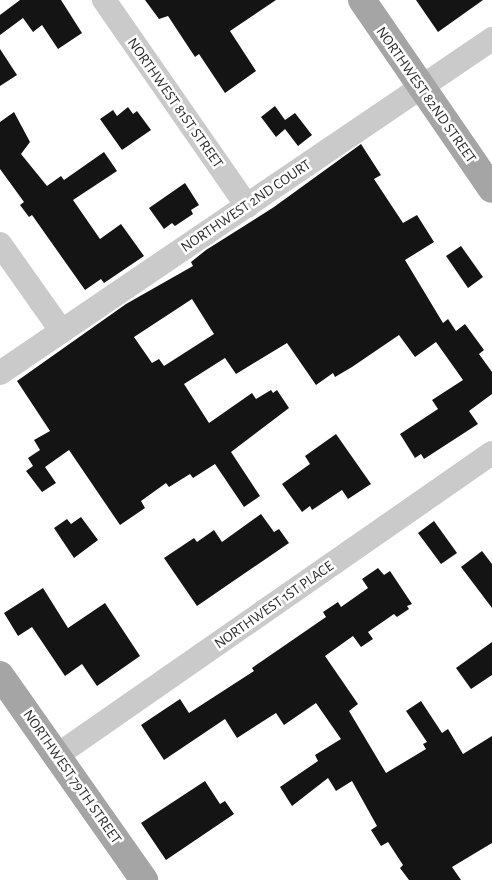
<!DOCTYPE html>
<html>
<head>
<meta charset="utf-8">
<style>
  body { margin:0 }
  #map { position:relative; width:492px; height:880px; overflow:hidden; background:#fff; font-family:"Alegreya Sans",sans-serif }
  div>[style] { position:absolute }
  .building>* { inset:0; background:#141414 }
  .minor>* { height:24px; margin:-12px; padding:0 12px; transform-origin:12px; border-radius:12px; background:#cacaca }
  .major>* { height:28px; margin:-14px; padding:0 14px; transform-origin:14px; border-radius:14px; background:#a5a5a5 }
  span { translate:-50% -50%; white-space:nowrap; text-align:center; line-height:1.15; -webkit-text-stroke:5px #fff; paint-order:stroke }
  .street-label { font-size:15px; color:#2d2d2d }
</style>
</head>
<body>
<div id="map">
  <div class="building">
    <div style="clip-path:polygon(20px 0,61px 0,82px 33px,58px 49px,42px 25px,33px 32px,23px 18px,0 35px,0 15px)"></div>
    <div style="clip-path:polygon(145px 0,276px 0,230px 31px,256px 71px,225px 93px,199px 54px,195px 57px,168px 16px,159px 19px)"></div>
    <div style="clip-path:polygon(416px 0,483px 0,438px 32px)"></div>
    <div style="clip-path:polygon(0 49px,17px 75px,0 86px)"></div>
    <div style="clip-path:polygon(275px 106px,285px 120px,295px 113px,312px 135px,298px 146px,285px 129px,276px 137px,261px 117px)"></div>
    <div style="clip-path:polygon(128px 107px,133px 114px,137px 111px,151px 130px,122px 150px,100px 119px,113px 110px,117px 116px)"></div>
    <div style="clip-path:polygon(14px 112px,30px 142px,21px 154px,47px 186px,61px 176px,64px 180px,104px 152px,117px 171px,73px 200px,100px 239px,121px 224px,144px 256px,104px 283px,101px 279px,85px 290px,32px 215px,29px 217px,20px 205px,24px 202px,0 169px,0 122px)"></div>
    <div style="clip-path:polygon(evenodd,361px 144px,381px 175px,374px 179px,403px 223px,417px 215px,434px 242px,405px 260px,443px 323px,448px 319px,456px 331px,465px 324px,484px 350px,479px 354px,492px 372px,492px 394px,469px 411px,478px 424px,424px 459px,421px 454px,415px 458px,400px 434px,438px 409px,432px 400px,463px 380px,436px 342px,415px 357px,399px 335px,352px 367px,335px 377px,333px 373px,316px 385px,287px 343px,236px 374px,225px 358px,184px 384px,209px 423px,252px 393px,256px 399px,271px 390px,273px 393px,277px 390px,289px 408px,231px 452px,260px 496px,244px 507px,215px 464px,193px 478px,190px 474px,169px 487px,166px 483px,141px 501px,145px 508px,120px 525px,69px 450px,45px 467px,56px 483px,42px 492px,26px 471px,33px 466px,28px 458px,40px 450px,34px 440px,50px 431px,17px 381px,126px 304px,193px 266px,191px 262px,206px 250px,274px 207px,361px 144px,192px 299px,214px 334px,164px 366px,159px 359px,152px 363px,134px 337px,192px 299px)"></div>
    <div style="clip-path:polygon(185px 183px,199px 205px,191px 210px,193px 214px,175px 226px,172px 223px,164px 229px,149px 208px)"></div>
    <div style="clip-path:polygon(461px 246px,483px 277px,468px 288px,446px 256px)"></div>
    <div style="clip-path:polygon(336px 434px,371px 484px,348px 499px,342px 490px,312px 510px,310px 506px,302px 512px,282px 484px,310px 464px,305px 456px)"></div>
    <div style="clip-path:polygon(261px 514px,274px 532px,279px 529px,289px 543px,197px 606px,164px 558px,194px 538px,197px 542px,214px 530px,222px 542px)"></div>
    <div style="clip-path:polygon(81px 517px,98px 540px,74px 558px,54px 528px,67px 519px,71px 524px)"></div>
    <div style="clip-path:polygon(434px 521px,457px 553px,441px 564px,418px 533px)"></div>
    <div style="clip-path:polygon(482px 551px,492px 564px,492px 608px,461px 567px)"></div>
    <div style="clip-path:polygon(378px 568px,384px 575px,390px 571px,412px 604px,407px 606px,409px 609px,397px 617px,394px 614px,368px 632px,373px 639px,361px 647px,353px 636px,325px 656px,358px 704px,349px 711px,386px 773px,426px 749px,423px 744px,427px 742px,406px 711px,421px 701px,442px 733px,448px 729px,463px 754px,492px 736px,492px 843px,452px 867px,461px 880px,409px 880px,400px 868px,403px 865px,388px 842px,381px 846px,371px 830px,377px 826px,352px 781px,336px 791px,328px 778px,292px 806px,280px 787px,318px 761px,315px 755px,341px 739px,316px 703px,284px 725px,276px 713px,237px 738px,225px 719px,164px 760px,141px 725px,180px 699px,189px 713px,254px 671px,252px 668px,326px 617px,323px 612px,338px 602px,341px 607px,368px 588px,362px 579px)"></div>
    <div style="clip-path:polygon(43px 588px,68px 628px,105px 603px,140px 656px,97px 686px,82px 664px,65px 676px,32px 627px,18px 636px,4px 613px)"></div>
    <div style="clip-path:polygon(492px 642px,492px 675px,471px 689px,456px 668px)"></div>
    <div style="clip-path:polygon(205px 781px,220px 804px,225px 801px,234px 814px,166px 860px,141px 823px)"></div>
  </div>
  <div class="minor">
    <div style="left:104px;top:0;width:251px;rotate:55.2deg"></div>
    <div style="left:0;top:244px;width:105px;rotate:54.7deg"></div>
    <div style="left:0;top:373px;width:595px;rotate:-34.17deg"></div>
    <div style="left:56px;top:756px;width:531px;rotate:-34.8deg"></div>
  </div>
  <div class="major">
    <div style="left:362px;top:0;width:229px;rotate:55.5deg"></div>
    <div style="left:0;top:675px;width:251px;rotate:54.9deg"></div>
  </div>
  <div class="street-label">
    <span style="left:426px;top:95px;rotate:55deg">NORTHWEST 82ND STREET</span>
    <span style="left:175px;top:103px;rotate:55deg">NORTHWEST 81ST STREET</span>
    <span style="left:246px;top:206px;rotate:-34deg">NORTHWEST 2ND COURT</span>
    <span style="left:274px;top:605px;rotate:-35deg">NORTHWEST 1ST PLACE</span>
    <span style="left:72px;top:777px;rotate:55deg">NORTHWEST 79TH STREET</span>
  </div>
</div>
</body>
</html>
